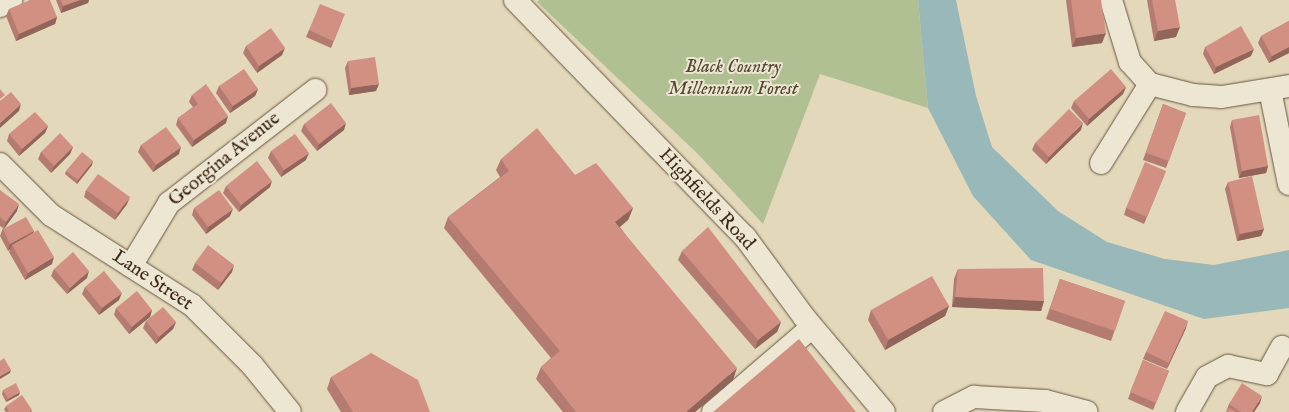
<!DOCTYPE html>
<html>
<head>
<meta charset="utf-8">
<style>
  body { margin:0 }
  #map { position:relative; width:1289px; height:412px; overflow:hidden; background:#e4d8ba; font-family:"IM FELL English",serif }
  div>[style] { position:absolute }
  .green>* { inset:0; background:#b0c093 }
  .water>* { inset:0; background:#99b8b9 }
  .roads { filter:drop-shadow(0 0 1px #675541) drop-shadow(0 0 1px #675541) }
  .minor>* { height:22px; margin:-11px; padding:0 11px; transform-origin:11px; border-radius:11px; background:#ede6d2 }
  .wall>* { inset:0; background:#b47c70 }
  .shaded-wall>* { inset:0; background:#92655b }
  .building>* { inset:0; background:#d19082 }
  span { translate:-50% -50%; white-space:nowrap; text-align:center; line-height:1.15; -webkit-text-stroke:4px #ede6d2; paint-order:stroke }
  .park-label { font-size:19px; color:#544731; font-style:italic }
  .street-label { font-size:19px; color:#3d2919 }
</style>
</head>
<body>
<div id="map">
  <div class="green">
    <div style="clip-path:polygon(539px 0,918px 0,928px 108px,820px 74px,763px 224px,698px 154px,537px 2px)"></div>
  </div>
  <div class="water">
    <div style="clip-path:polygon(918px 0,956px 0,976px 96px,992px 147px,1058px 211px,1107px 242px,1165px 259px,1214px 265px,1289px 250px,1289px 308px,1204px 319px,1031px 260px,973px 196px,928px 108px)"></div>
  </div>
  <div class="roads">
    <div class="minor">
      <div style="left:515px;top:0;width:330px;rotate:45.9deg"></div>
      <div style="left:745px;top:237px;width:99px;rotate:53.6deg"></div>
      <div style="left:804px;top:317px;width:124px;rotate:49.9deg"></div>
      <div style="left:1111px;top:0;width:65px;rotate:73deg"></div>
      <div style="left:1130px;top:62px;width:30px;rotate:48deg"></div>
      <div style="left:1150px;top:84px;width:44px;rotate:14.3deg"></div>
      <div style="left:1193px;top:95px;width:29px;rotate:4deg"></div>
      <div style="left:1222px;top:97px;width:68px;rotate:-9.3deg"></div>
      <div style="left:0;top:6px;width:13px;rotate:-29deg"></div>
      <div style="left:1270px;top:90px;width:96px;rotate:78.6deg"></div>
      <div style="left:1101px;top:163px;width:93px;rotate:-58.2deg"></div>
      <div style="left:0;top:164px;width:72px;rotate:45deg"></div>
      <div style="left:51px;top:215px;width:167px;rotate:32.6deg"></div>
      <div style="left:192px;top:305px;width:85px;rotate:45deg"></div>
      <div style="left:252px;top:365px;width:60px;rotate:51deg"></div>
      <div style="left:131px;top:266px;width:74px;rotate:-58.9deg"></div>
      <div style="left:169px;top:203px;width:185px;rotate:-37.7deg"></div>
      <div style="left:713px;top:412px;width:130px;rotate:-40.6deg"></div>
      <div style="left:944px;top:412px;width:34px;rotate:-27deg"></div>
      <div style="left:974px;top:397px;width:71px;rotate:3.2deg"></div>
      <div style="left:1045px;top:401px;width:43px;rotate:14.7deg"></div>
      <div style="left:1187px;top:412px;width:40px;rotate:-60.3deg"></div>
      <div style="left:1207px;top:377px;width:24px;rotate:-28deg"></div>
      <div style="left:1228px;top:366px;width:40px;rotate:12deg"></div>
      <div style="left:1267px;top:374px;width:31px;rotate:-61deg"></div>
    </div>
  </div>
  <div class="wall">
    <div style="clip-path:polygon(56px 0,89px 0,88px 3px,61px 13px)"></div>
    <div style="clip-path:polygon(1066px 0,1101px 0,1102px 43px,1072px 47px)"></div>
    <div style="clip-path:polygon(1147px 0,1175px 0,1176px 37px,1154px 41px)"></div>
    <div style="clip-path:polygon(9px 9px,57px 17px,55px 24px,16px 41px,6px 16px)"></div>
    <div style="clip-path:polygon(342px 21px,331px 48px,306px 37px,309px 30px)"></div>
    <div style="clip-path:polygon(1289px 21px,1289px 53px,1269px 63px,1258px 43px,1261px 36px)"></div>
    <div style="clip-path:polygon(246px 46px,282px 55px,257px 73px,243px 53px)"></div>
    <div style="clip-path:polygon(1205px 47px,1251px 56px,1214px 74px,1203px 54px)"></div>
    <div style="clip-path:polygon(348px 61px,376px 91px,349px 95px,345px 68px)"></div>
    <div style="clip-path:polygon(219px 86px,258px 89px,255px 96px,230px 113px,216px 93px)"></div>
    <div style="clip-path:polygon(1126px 87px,1123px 94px,1087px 126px,1071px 108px,1074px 101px)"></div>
    <div style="clip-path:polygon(192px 95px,226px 123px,192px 147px,176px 125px,178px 118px,193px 107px,189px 102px)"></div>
    <div style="clip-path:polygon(1163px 104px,1186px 113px,1166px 168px,1143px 160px)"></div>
    <div style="clip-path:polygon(1232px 120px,1268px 166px,1266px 173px,1239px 178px,1230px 127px)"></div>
    <div style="clip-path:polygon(304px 124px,344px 130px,317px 151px,301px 131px)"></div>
    <div style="clip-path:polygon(48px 126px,45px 133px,19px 156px,7px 141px,9px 134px)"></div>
    <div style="clip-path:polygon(1081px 130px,1046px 164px,1032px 150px,1035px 143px)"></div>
    <div style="clip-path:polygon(141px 145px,179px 154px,153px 172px,138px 152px)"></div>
    <div style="clip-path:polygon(73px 147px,70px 154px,51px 173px,38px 159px,41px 152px)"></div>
    <div style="clip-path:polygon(271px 151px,306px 160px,281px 177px,268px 158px)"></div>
    <div style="clip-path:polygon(501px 159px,575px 175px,633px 208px,628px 220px,620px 227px,733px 380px,695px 412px,563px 412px,536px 379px,541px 367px,551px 358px,444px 228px,448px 217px,500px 177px,496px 170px)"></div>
    <div style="clip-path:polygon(92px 165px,77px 184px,65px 174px,66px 171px)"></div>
    <div style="clip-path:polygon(1166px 171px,1144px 224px,1124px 215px,1126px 208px)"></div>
    <div style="clip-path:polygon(1228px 182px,1264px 229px,1261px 236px,1237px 241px,1225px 189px)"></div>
    <div style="clip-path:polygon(226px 186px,270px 187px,239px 212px,223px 193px)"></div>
    <div style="clip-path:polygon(0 190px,17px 211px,4px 228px,34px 231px,33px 233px,52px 264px,25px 280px,9px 252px,10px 249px,8px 251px,0 236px,3px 228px,0 226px)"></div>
    <div style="clip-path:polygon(86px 190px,127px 204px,115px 220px,84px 197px)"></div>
    <div style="clip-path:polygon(194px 208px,230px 216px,206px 234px,192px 215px)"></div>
    <div style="clip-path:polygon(682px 251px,781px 322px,777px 332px,755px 349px,678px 260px)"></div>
    <div style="clip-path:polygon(195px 263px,232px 272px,218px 290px,192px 270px)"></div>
    <div style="clip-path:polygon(54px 269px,87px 278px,67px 294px,51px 276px)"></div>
    <div style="clip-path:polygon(958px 269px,1044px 301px,1041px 311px,952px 307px,954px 279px)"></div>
    <div style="clip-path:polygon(1060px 279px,1125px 301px,1111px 341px,1046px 319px)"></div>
    <div style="clip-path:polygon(85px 287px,119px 300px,99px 315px,82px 294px)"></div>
    <div style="clip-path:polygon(949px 306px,945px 316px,885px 350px,868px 320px,871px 310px)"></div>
    <div style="clip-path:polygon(116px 308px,152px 310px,150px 317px,129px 334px,114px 315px)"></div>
    <div style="clip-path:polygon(146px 321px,176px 322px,173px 329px,156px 344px,143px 328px)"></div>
    <div style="clip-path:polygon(1186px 328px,1167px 369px,1143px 359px,1146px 352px)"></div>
    <div style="clip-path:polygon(1143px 360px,1169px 371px,1153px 410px,1128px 399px)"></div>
    <div style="clip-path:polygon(331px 377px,430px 412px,341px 412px,327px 389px)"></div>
    <div style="clip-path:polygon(3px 390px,19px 395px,6px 402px,2px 394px)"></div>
    <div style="clip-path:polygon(1260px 403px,1254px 412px,1226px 412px,1229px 404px)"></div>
    <div style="clip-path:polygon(6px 406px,32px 410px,31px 412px,6px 412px,4px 410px)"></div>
  </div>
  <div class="shaded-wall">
    <div style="clip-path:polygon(80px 0,89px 0,88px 3px,61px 13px,63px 6px)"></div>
    <div style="clip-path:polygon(57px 17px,55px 24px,16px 41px,19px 34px)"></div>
    <div style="clip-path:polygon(1180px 27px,1176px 37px,1154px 41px,1158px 31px)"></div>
    <div style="clip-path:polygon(1106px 33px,1102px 43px,1072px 47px,1076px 38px)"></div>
    <div style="clip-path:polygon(1289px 47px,1289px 53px,1269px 63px,1272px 56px)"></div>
    <div style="clip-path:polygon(285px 48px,282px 55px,257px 73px,259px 66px)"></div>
    <div style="clip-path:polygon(1254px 49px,1251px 56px,1214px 74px,1216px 67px)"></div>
    <div style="clip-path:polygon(379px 84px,376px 91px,349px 95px,351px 88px)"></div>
    <div style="clip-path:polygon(1126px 87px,1123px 94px,1087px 126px,1089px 119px)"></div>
    <div style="clip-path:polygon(258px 89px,255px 96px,230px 113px,233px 106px)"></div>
    <div style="clip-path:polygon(21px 104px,19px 111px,0 128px,0 123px)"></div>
    <div style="clip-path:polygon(228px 116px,226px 123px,192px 147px,194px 140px)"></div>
    <div style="clip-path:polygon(346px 123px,344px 130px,317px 151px,319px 144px)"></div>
    <div style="clip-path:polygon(1083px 123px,1081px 130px,1046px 164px,1049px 157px)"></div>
    <div style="clip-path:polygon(48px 126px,45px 133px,19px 156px,22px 149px)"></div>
    <div style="clip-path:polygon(73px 147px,70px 154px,51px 173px,54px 166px)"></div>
    <div style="clip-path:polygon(181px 147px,179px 154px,153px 172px,156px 165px)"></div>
    <div style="clip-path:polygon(309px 153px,306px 160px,281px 177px,284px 170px)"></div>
    <div style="clip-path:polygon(93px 161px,92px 165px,77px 184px,78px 180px)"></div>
    <div style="clip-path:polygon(1268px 166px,1266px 173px,1239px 178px,1242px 171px)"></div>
    <div style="clip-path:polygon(272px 181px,270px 187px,239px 212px,241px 205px)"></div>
    <div style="clip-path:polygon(130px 197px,127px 204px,115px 220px,118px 213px)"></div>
    <div style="clip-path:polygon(19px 204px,17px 211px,4px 229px,6px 222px)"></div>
    <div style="clip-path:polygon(633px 208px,628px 220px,611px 234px,615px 222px)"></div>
    <div style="clip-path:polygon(233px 209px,230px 216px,206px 234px,208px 227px)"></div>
    <div style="clip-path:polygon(1264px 229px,1261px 236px,1237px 241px,1240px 234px)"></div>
    <div style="clip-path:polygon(34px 231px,31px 238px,12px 245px,10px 249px,8px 251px,10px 244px)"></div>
    <div style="clip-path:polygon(54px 257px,52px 264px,25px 280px,28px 273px)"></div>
    <div style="clip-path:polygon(234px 265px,232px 272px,218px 290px,221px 283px)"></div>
    <div style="clip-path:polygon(89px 271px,87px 278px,67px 294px,70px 288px)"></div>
    <div style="clip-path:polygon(122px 293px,119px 300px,99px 315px,102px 308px)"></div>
    <div style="clip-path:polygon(955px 297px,1044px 301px,1041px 311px,952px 307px)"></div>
    <div style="clip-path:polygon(949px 306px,945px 316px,885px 350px,888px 340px)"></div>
    <div style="clip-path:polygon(152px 310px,150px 317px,129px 334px,132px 327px)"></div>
    <div style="clip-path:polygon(1188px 321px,1186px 328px,1167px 369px,1169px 363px)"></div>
    <div style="clip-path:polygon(176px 322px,173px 329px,156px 344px,159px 337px)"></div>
    <div style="clip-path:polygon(781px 322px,777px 332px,755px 349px,758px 340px)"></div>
    <div style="clip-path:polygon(737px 368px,733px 380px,695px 412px,686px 412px)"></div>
    <div style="clip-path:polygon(11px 370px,10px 373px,0 379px,0 376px)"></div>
    <div style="clip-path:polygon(20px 392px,19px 395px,6px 402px,8px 399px)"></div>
    <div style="clip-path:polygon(1262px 396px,1260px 403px,1254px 412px,1252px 412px)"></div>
  </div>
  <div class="building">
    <div style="clip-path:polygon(30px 0,50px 0,57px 17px,19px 34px,9px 9px)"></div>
    <div style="clip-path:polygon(61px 0,80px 0,63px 6px)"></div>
    <div style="clip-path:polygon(1071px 0,1101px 0,1106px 33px,1076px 38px)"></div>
    <div style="clip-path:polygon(1152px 0,1175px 0,1180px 27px,1158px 31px)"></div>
    <div style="clip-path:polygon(320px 4px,345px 14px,333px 41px,309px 30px)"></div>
    <div style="clip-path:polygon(1289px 21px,1289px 47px,1272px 56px,1261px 36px)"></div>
    <div style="clip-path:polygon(1241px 26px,1254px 49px,1216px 67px,1205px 47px)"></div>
    <div style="clip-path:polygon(271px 28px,285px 48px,259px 66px,246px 46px)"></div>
    <div style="clip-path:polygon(375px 57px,379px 84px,351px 88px,348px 61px)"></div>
    <div style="clip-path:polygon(244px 69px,258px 89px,233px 106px,219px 86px)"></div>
    <div style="clip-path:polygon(1111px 69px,1126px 87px,1089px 119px,1074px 101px)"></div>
    <div style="clip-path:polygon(206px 84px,228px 116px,194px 140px,178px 118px,198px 104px,192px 95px)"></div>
    <div style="clip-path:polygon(0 89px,5px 95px,0 99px)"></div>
    <div style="clip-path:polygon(11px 92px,21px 104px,0 123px,0 101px)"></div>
    <div style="clip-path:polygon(331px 103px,346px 123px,319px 144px,304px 124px)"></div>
    <div style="clip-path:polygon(1163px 104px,1186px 113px,1169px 161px,1146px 153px)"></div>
    <div style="clip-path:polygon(1069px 109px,1083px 123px,1049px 157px,1035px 143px)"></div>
    <div style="clip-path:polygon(35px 112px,48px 126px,22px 149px,9px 134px)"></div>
    <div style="clip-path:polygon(1259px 115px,1268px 166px,1242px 171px,1232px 120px)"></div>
    <div style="clip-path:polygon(166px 127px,181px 147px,156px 165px,141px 145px)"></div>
    <div style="clip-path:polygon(537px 128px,575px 175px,596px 163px,633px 208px,615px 222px,737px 368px,686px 412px,576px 412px,541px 367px,560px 351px,448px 217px,509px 171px,501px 159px)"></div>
    <div style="clip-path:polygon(60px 133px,73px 147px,54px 166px,41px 152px)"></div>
    <div style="clip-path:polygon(295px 134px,309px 153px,284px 170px,271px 151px)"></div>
    <div style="clip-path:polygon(82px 152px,93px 161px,78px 180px,66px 171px)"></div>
    <div style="clip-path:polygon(257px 161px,272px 181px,241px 205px,226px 186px)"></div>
    <div style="clip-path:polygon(1145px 162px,1166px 171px,1147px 217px,1126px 208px)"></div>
    <div style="clip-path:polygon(98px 174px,130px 197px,118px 213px,86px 190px)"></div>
    <div style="clip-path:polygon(1252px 176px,1264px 229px,1240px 234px,1228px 182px)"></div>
    <div style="clip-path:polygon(0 190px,19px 204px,6px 222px,0 217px)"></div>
    <div style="clip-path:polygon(219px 190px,233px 209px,208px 227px,194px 208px)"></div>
    <div style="clip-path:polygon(26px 217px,34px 231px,10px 244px,3px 229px)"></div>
    <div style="clip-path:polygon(708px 227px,781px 322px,758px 340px,682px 251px)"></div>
    <div style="clip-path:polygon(38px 230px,54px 257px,28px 273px,12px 245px)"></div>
    <div style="clip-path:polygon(208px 245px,234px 265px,221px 283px,195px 263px)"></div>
    <div style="clip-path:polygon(73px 252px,89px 271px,70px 288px,54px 269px)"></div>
    <div style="clip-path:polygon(1043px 268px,1044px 301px,955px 297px,958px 269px)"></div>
    <div style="clip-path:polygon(104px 271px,122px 293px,102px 308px,85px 287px)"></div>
    <div style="clip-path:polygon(932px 276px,949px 306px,888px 340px,871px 310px)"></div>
    <div style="clip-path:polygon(1060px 279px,1125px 301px,1115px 331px,1050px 309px)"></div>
    <div style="clip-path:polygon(137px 291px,152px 310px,132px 327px,116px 308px)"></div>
    <div style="clip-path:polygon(163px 307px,176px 322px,159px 337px,146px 321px)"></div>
    <div style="clip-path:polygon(1165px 311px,1188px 321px,1169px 363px,1146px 352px)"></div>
    <div style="clip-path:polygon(799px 339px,856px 412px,713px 412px)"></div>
    <div style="clip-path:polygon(371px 353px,418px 380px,430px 412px,353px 412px,331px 377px)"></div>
    <div style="clip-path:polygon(4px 358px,11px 370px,0 376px,0 361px)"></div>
    <div style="clip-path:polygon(1143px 360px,1169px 371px,1156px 403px,1130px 392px)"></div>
    <div style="clip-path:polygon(16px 383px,20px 392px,8px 399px,3px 390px)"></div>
    <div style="clip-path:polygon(1242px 383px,1262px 396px,1252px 412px,1241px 412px,1229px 404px)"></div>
    <div style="clip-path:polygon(22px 395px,32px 410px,28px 412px,9px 412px,6px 406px)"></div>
    <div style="clip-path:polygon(1229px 408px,1237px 412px,1226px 412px)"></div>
  </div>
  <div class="park-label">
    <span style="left:733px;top:79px">Black Country<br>Millennium Forest</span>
  </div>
  <div class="street-label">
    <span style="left:225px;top:160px;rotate:-39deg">Georgina Avenue</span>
    <span style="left:706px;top:200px;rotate:47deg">Highfields Road</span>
    <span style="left:152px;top:281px;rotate:34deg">Lane Street</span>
  </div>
</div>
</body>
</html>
